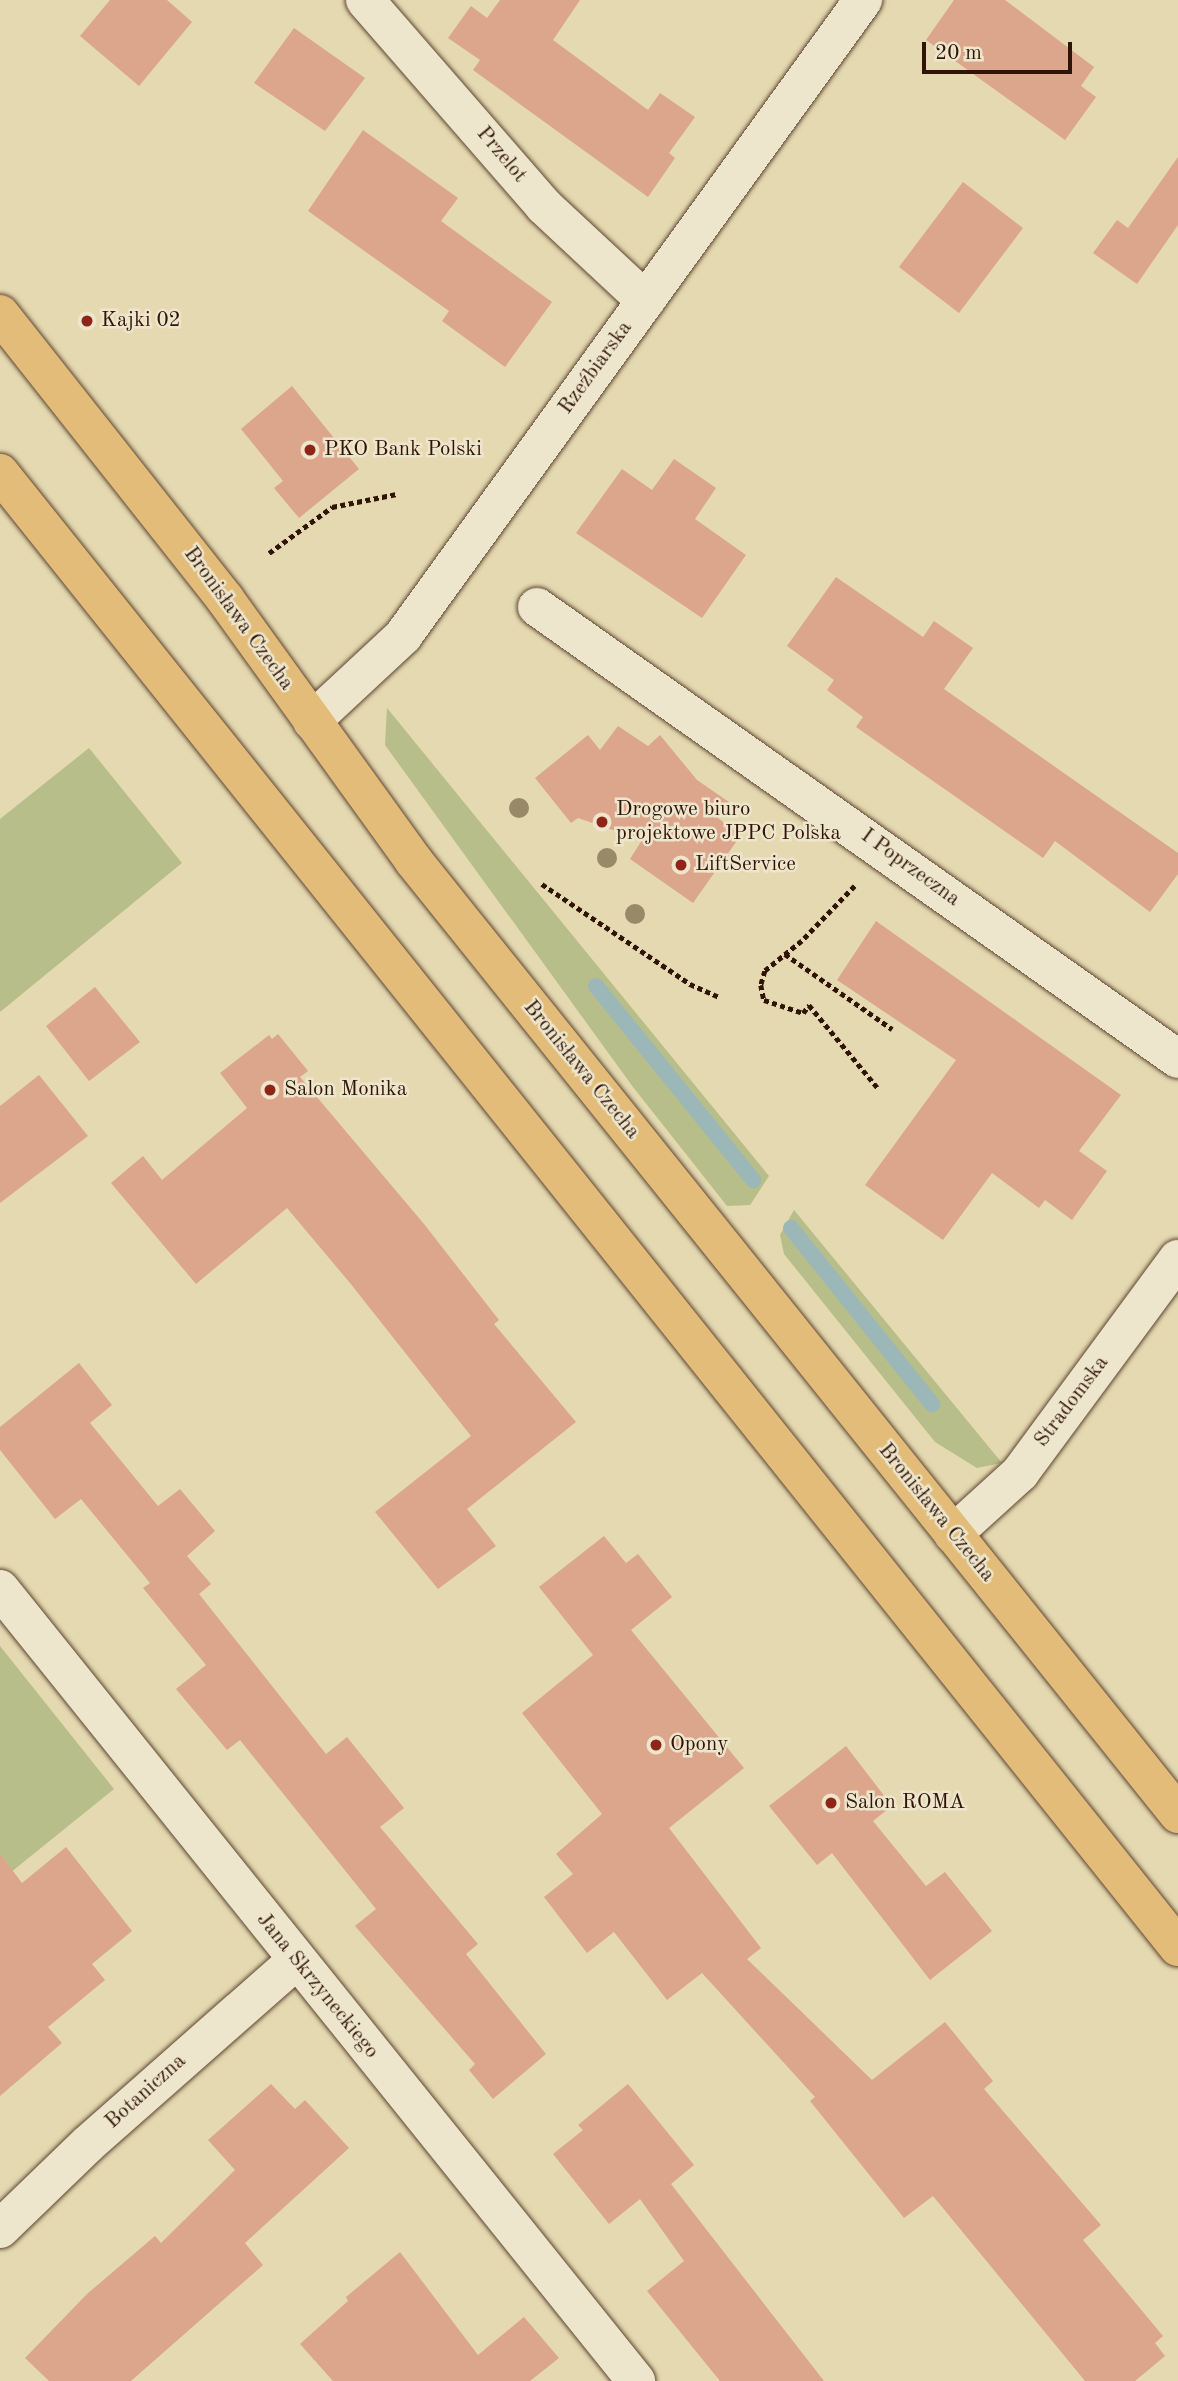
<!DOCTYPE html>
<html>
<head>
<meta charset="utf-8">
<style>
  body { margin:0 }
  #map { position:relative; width:1178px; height:2381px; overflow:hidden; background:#e4d9b0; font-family:"Old Standard TT",serif }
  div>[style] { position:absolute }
  .green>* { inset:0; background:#b7be89 }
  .stream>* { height:16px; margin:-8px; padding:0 8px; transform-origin:8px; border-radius:8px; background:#9bb7b7 }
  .building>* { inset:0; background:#dca68c }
  .path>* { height:4.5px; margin-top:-2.25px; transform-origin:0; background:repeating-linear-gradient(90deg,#311408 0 5px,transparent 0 8.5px) }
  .roads { filter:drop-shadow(0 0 2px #5e4532) drop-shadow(0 0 2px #5e4532) }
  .minor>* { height:38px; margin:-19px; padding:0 19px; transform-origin:19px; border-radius:19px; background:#ede6cc }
  .major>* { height:38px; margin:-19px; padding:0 19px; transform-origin:19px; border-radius:19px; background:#e2bc78 }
  .trees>* { width:20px; height:20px; margin:-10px; border-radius:50%; background:#988969 }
  .dots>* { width:19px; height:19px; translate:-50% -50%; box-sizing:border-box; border:4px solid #ede6cc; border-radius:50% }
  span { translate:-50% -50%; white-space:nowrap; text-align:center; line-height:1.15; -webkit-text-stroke:5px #ede6cc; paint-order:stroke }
  .street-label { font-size:21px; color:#311408 }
  .poi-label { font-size:21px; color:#311408 }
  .left { translate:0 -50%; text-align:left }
  .scale { position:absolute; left:922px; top:42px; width:150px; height:32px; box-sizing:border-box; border:4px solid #311408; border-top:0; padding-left:9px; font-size:21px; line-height:24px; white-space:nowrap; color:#311408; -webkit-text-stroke:5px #ede6cc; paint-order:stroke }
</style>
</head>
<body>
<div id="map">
  <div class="green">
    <div style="clip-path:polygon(387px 708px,769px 1176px,750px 1205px,727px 1206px,633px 1087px,385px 745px)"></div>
    <div style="clip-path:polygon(89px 748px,182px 863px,0 1012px,0 819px)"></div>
    <div style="clip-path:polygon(794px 1210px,1002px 1463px,977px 1468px,935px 1442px,784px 1254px,780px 1235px)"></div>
    <div style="clip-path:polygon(0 1646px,114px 1789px,0 1881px)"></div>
  </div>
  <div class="stream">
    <div style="left:596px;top:986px;width:250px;rotate:51deg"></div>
    <div style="left:791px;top:1228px;width:226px;rotate:51.3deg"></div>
  </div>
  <div class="building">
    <div style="clip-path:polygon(110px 0,167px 0,192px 22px,139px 86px,80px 36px)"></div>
    <div style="clip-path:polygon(500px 0,580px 0,553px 40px,648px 110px,660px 93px,695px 117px,669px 153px,675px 158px,648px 197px,473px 70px,480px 60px,448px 38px,471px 6px,487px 18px)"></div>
    <div style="clip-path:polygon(954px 0,1005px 0,1094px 67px,1081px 86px,1096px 97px,1065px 140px,926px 40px)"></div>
    <div style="clip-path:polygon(294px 28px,365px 78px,325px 131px,254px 83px)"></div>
    <div style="clip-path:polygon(363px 130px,458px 198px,441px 221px,552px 302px,505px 367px,442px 321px,449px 311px,308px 211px)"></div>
    <div style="clip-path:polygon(1178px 157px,1178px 225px,1137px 284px,1093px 253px,1117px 220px,1128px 228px)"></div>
    <div style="clip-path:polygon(963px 182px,1023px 228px,959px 313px,899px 267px)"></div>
    <div style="clip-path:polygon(292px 386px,359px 469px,299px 518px,274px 488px,283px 481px,241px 429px)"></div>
    <div style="clip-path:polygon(674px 459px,716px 488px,695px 519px,746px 555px,702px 618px,576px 533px,622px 469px,652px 490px)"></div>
    <div style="clip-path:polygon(836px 577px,923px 637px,934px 621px,973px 648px,944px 689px,1178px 853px,1178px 874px,1150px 912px,1055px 841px,1043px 858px,856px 727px,863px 717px,827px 690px,834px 680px,787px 646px)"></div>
    <div style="clip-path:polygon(618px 726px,648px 746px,660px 735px,697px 780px,729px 802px,718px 818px,741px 835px,693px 903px,630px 859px,642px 840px,578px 818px,571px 823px,535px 778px,588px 735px,600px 750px)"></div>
    <div style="clip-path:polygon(876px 921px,1121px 1095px,1079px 1151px,1107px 1171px,1072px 1220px,1045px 1200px,1039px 1208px,992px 1173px,943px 1240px,865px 1185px,956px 1060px,837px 980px)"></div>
    <div style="clip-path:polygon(95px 987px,140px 1042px,89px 1081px,46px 1026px)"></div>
    <div style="clip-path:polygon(278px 1034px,308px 1071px,300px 1077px,424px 1224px,499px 1320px,494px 1324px,576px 1422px,467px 1509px,496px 1546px,438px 1589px,375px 1512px,471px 1436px,350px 1283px,287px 1208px,196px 1284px,111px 1183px,143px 1156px,162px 1180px,247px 1108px,220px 1073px,269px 1035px,272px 1039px)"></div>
    <div style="clip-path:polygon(39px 1075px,88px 1136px,0 1203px,0 1106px)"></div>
    <div style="clip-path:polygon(79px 1363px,112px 1405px,90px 1423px,158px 1506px,180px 1489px,215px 1531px,187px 1556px,211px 1584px,199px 1594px,326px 1754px,347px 1737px,404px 1808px,380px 1827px,478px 1944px,466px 1954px,546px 2054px,493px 2099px,469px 2070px,475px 2064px,355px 1926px,376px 1909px,240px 1740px,227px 1750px,176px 1689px,206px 1665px,143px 1588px,150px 1583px,81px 1499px,55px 1519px,0 1450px,0 1427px)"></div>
    <div style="clip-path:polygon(604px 1536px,626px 1563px,638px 1554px,672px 1597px,631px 1630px,744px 1768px,669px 1828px,761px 1948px,747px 1959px,872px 2080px,945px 2022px,993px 2081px,984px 2089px,1101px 2225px,1083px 2240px,1163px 2336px,1155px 2343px,1165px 2356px,1135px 2381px,1085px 2381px,933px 2196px,904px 2218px,810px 2101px,815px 2097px,702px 1973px,667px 2000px,614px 1932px,587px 1953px,544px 1897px,573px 1874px,556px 1854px,602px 1814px,522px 1713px,593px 1655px,539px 1587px)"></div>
    <div style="clip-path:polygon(846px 1746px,892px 1806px,873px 1821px,926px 1886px,945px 1872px,992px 1931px,930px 1980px,832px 1853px,817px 1865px,769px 1806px)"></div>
    <div style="clip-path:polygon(66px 1847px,132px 1931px,92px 1964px,105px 1980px,48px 2027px,62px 2043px,0 2096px,0 1854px,22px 1883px)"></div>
    <div style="clip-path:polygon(271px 2084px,295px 2109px,305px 2100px,349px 2148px,245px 2243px,263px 2265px,131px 2381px,49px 2381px,25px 2358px,87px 2294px,155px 2236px,161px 2243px,235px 2170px,208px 2140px)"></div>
    <div style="clip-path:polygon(628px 2084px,694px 2165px,671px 2184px,824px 2381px,720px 2381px,647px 2291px,684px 2261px,640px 2199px,609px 2224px,553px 2154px,583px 2130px,578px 2125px)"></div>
    <div style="clip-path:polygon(400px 2252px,478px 2355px,524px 2317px,559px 2358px,530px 2381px,333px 2381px,300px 2344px,348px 2301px,346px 2297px)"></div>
  </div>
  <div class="path">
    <div style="left:269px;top:553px;width:78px;rotate:-36.1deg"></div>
    <div style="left:332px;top:507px;width:66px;rotate:-11.3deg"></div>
    <div style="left:542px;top:884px;width:179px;rotate:34deg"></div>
    <div style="left:690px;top:984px;width:32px;rotate:24deg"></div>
    <div style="left:855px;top:886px;width:76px;rotate:133.9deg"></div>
    <div style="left:802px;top:941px;width:48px;rotate:141deg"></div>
    <div style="left:765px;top:971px;width:15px;rotate:106deg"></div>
    <div style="left:761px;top:985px;width:15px;rotate:79deg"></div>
    <div style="left:764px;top:1000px;width:41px;rotate:18.4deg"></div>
    <div style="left:803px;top:1013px;width:10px;rotate:-53deg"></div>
    <div style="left:809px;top:1005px;width:107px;rotate:50.3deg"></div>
    <div style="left:785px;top:954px;width:131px;rotate:35deg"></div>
  </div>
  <div class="roads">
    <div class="minor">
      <div style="left:365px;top:0;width:273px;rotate:49deg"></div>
      <div style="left:544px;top:206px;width:139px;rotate:43deg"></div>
      <div style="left:537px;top:607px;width:784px;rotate:35.19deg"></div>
      <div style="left:312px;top:721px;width:125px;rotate:-43deg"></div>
      <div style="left:403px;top:636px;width:785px;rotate:-54.12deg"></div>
      <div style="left:953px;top:1534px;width:91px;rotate:-42.3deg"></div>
      <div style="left:1020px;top:1473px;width:266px;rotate:-53.6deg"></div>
      <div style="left:0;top:1589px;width:1016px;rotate:51.23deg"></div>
      <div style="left:0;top:2229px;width:122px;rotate:-44deg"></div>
      <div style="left:88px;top:2144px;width:278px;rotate:-41.4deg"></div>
    </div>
    <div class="major">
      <div style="left:0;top:314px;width:363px;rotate:51.7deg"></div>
      <div style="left:225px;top:599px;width:322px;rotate:54.2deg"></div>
      <div style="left:413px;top:860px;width:1223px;rotate:51.27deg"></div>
      <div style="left:0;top:473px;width:1887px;rotate:51.37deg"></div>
    </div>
  </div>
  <div class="trees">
    <div style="left:519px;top:808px"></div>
    <div style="left:607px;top:858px"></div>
    <div style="left:635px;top:914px"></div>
  </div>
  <div class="dots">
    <div style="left:87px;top:321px;background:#8f2418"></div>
    <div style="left:310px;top:450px;background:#8f2418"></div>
    <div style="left:602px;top:822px;background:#8f2418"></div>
    <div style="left:681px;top:865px;background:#8f2418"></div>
    <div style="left:270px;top:1090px;background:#8f2418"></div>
    <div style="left:656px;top:1745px;background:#8f2418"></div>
    <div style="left:831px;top:1803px;background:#8f2418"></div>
  </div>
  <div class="street-label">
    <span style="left:501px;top:155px;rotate:50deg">Przelot</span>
    <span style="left:596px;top:368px;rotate:-54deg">Rzeźbiarska</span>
    <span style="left:238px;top:619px;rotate:54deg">Bronisława Czecha</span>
    <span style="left:910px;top:868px;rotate:36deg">I Poprzeczna</span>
    <span style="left:581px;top:1070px;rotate:51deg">Bronisława Czecha</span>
    <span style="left:1072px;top:1402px;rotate:-53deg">Stradomska</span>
    <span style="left:936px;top:1513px;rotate:51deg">Bronisława Czecha</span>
    <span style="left:317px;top:1986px;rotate:51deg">Jana Skrzyneckiego</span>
    <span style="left:146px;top:2092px;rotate:-42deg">Botaniczna</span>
  </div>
  <div class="poi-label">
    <span class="left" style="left:101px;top:321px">Kajki 02</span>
    <span class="left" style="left:324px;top:450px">PKO Bank Polski</span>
    <span class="left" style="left:616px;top:822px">Drogowe biuro<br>projektowe JPPC Polska</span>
    <span class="left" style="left:695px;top:865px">LiftService</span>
    <span class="left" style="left:284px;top:1090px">Salon Monika</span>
    <span class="left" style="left:670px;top:1745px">Opony</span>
    <span class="left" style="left:845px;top:1803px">Salon ROMA</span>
  </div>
  <div class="scale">20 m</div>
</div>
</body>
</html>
